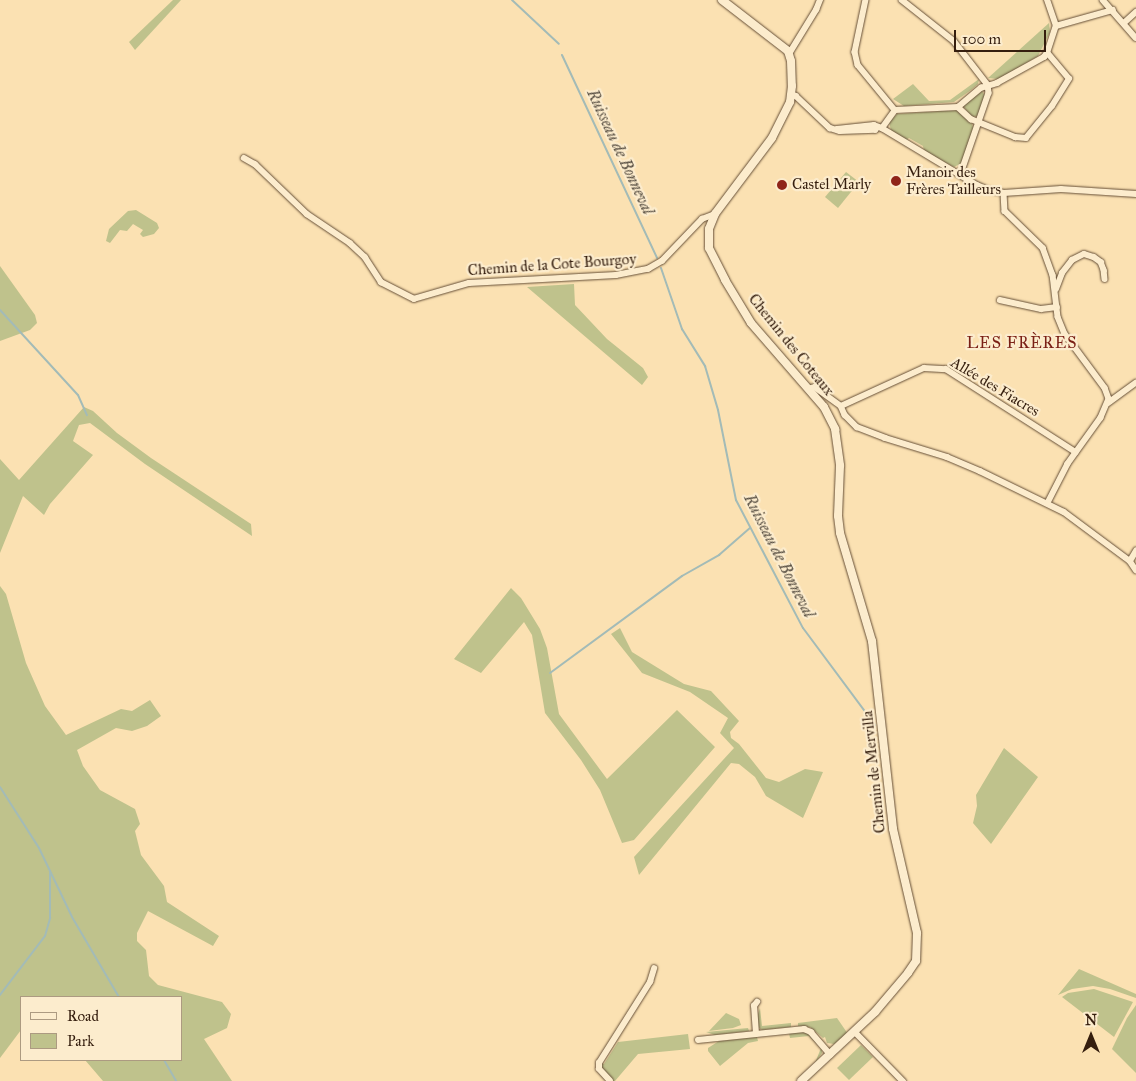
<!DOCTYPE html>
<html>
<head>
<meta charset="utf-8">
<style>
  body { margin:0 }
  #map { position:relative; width:1136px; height:1081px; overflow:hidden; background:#fbe1b2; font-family:"IM FELL Great Primer",serif }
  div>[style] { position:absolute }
  .green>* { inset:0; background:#bfc28c }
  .stream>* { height:2px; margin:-1px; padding:0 1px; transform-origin:1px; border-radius:1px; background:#a3bbb7 }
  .roads { filter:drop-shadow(0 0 1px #664f37) drop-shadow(0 0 1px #664f37) }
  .street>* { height:5.5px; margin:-2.75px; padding:0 2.75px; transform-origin:2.75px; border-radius:2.75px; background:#fceccd }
  .secondary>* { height:8px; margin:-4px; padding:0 4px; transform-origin:4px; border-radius:4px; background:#fceccd }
  .dots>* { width:14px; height:14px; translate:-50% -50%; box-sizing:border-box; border:2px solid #fceccd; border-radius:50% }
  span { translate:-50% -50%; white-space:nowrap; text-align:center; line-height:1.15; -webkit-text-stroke:4.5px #fceccd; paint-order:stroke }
  .poi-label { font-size:15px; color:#351e0e }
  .left { translate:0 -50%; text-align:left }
  .street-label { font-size:15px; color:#351e0e }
  .water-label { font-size:16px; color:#564d41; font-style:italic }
  .neighbourhood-label { font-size:16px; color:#7a1f14; letter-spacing:1px }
  .legend { position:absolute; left:20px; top:996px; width:162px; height:65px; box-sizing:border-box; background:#fceccd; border:1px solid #ac9a81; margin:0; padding:6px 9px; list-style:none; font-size:15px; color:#351e0e }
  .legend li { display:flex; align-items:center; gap:10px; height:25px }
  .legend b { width:25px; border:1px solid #ac9a81 }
  .north { position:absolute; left:1066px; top:1011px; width:50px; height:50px; -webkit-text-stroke:4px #fceccd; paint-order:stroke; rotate:0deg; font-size:14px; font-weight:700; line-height:20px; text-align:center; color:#351e0e }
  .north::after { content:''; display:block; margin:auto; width:18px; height:22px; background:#351e0e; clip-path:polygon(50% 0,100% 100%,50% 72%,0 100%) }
  .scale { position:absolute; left:954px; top:30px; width:92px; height:22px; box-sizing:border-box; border:2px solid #351e0e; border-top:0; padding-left:6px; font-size:15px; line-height:18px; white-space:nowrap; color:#351e0e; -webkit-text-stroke:4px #fceccd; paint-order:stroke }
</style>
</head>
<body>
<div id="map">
  <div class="green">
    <div style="clip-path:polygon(173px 0,181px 0,135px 50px,129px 42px)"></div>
    <div style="clip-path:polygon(1049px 23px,1050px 32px,1038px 56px,999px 79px,988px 78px)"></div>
    <div style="clip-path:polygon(979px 79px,978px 84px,971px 90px,954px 102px,904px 106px,893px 99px,913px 84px,929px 101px,950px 100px)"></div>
    <div style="clip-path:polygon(982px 91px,985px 96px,978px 116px,972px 117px,963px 106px)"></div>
    <div style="clip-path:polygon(956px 110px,970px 120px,974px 129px,962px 163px,954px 167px,924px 151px,923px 146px,909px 138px,906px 140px,891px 131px,890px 126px,889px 122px,897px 114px)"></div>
    <div style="clip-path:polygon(846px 172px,859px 182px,838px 208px,825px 197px)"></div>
    <div style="clip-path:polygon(136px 210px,157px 223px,159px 228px,154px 234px,143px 237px,140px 234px,143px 230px,133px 224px,127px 231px,120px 230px,110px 243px,106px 241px,109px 229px,128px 211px)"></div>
    <div style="clip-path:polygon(0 266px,35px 315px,37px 323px,30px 330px,0 341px)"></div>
    <div style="clip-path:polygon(574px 284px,575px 305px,607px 339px,643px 368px,648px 377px,642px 385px,527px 287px)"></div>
    <div style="clip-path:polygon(84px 407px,93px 411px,117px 433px,151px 458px,251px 524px,252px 536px,145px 464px,90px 423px,79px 425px,73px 441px,93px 455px,50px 504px,44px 515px,23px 496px,0 553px,0 459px,19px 480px)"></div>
    <div style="clip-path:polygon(0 586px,6px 594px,26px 663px,45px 706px,66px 735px,121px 709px,132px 711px,150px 700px,161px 716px,147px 726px,132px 731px,116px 728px,77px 750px,83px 766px,100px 790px,135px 809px,140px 824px,135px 831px,141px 855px,164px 886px,167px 902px,219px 936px,213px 946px,148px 911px,137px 933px,137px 941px,146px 950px,149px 976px,158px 985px,222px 1002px,231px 1014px,227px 1028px,204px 1039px,232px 1081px,103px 1081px,85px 1060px,181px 1060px,181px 997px,21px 997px,21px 1030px,0 1058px)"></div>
    <div style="clip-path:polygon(511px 588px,521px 598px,540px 629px,547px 648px,559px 714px,607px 779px,677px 710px,715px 747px,634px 840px,622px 843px,600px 790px,581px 760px,545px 713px,532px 635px,524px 622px,481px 673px,454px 659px)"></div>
    <div style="clip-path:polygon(620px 628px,632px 652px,684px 684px,711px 691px,739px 721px,730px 732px,731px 738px,739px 744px,766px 778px,779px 782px,805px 769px,823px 772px,803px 818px,766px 796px,755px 777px,739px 764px,731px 763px,639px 875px,634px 857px,734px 748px,720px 733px,728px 718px,690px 692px,642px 673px,611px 634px)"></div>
    <div style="clip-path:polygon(1004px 748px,1038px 777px,991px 844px,973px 823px,977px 806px,976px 795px)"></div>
    <div style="clip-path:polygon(1079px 969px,1136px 994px,1136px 998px,1110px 989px,1093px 986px,1072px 989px,1058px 995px)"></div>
    <div style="clip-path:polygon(1094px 989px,1133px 1002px,1114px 1037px,1062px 997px,1068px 993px)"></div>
    <div style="clip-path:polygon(1136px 1005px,1136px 1073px,1112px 1049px,1127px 1018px)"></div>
    <div style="clip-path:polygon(760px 1008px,762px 1026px,791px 1023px,791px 1027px,762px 1030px,758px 1027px,757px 1017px)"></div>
    <div style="clip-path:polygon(726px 1013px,739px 1019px,741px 1025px,733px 1028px,709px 1031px)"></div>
    <div style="clip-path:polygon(837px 1018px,848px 1034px,834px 1044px,827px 1043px,825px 1037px,823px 1038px,810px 1027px,798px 1026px,798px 1023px)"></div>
    <div style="clip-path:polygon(748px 1028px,749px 1031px,715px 1035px,706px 1032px)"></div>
    <div style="clip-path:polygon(804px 1032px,810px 1034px,822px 1047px,822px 1053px,815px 1063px,821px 1048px,809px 1036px,790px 1038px,789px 1033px)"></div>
    <div style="clip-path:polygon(688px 1034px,690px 1049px,638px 1054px,615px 1081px,612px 1081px,601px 1068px,600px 1063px,604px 1064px,618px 1042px)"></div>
    <div style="clip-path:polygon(757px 1037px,758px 1041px,748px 1043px,720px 1066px,708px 1051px,708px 1048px,719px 1041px)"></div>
    <div style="clip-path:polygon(861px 1045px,873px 1057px,849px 1080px,837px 1068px)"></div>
  </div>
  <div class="stream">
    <div style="left:512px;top:0;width:64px;rotate:43.1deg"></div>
    <div style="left:562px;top:55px;width:224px;rotate:64.9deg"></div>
    <div style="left:661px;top:268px;width:65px;rotate:71deg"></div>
    <div style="left:682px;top:329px;width:44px;rotate:58.1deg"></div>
    <div style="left:705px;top:366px;width:46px;rotate:73.5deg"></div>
    <div style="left:718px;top:410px;width:92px;rotate:78.7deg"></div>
    <div style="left:736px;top:500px;width:144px;rotate:62.4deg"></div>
    <div style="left:803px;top:628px;width:121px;rotate:53.4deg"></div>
    <div style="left:0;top:310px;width:115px;rotate:47.5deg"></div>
    <div style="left:78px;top:395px;width:22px;rotate:66deg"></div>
    <div style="left:550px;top:673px;width:164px;rotate:-36.3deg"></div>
    <div style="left:682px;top:576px;width:43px;rotate:-29.6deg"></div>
    <div style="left:719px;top:555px;width:41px;rotate:-41.1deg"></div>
    <div style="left:0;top:787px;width:72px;rotate:57.4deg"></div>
    <div style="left:39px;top:848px;width:76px;rotate:64.4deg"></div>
    <div style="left:72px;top:917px;width:93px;rotate:59.6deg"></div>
    <div style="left:0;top:995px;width:74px;rotate:-52.7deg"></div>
    <div style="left:45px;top:936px;width:19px;rotate:-74deg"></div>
    <div style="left:50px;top:918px;width:47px;rotate:-90deg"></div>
    <div style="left:164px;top:1060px;width:24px;rotate:60deg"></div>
  </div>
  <div class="roads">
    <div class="street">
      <div style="left:866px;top:0;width:53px;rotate:101.9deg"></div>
      <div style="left:855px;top:52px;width:13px;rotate:77deg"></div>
      <div style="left:858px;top:65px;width:58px;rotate:50.6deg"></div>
      <div style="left:902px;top:0;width:66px;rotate:38.3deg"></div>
      <div style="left:954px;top:41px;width:56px;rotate:52.3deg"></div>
      <div style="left:988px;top:85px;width:8px;rotate:83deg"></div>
      <div style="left:989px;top:93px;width:86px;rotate:109.1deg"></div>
      <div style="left:1103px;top:0;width:50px;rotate:49deg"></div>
      <div style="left:1125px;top:22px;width:15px;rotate:-42deg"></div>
      <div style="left:1056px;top:26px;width:59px;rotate:-15.7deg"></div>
      <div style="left:789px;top:54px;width:52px;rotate:-58.5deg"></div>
      <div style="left:816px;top:10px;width:11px;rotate:-68deg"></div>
      <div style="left:791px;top:95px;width:5px;rotate:11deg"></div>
      <div style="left:796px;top:96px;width:47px;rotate:43.3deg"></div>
      <div style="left:830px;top:128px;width:10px;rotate:17deg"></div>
      <div style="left:840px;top:131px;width:35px;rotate:-2deg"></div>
      <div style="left:875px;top:130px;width:4px;rotate:-45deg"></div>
      <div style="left:958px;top:107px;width:18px;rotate:43deg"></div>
      <div style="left:971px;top:119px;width:48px;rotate:22.2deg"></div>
      <div style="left:1015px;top:137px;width:11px;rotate:5deg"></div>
      <div style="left:1026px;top:138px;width:41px;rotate:-50.9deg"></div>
      <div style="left:1052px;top:106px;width:32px;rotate:-58deg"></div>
      <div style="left:1069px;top:79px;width:34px;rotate:-130deg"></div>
      <div style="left:895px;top:110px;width:63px;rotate:-2.7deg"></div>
      <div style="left:958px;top:107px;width:30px;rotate:-40deg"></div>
      <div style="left:981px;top:88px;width:17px;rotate:-17deg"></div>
      <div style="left:997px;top:83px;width:54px;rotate:-29deg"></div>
      <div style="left:1044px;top:57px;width:5px;rotate:-53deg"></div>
      <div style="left:1047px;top:53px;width:28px;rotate:-72deg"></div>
      <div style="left:1056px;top:26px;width:28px;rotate:-109deg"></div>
      <div style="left:882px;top:128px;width:22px;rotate:-54deg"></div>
      <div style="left:837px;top:129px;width:37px;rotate:-6deg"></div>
      <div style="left:874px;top:125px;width:9px;rotate:21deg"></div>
      <div style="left:882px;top:128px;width:111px;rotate:31deg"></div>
      <div style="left:977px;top:185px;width:13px;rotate:23deg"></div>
      <div style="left:989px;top:190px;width:15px;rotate:11deg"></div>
      <div style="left:1004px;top:193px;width:57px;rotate:-4deg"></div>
      <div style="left:1061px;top:189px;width:75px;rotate:3.8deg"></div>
      <div style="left:244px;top:158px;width:13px;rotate:29deg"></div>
      <div style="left:255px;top:164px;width:72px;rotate:43.9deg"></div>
      <div style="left:307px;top:214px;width:52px;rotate:34deg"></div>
      <div style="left:350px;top:243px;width:21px;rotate:43deg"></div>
      <div style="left:365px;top:257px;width:30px;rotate:57deg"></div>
      <div style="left:381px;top:282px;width:37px;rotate:27deg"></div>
      <div style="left:414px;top:299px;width:57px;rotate:-16.2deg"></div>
      <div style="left:469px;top:283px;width:147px;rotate:-3.1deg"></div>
      <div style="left:616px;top:275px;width:33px;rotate:-11deg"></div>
      <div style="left:648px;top:269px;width:16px;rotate:-30deg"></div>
      <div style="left:662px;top:261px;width:58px;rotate:-46.4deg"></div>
      <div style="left:702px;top:219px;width:14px;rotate:-21deg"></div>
      <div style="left:1004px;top:193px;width:18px;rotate:87deg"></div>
      <div style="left:1005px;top:211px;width:53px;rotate:44.2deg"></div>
      <div style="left:1043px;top:248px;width:29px;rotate:70deg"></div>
      <div style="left:1053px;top:275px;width:42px;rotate:83.2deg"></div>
      <div style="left:1058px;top:317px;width:18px;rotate:68deg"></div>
      <div style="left:1065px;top:334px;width:67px;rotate:53.5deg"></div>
      <div style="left:1105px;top:388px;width:12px;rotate:70deg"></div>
      <div style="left:1109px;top:399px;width:21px;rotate:113deg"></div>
      <div style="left:1101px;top:418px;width:57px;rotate:125.7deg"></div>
      <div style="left:1068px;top:464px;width:44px;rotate:117.1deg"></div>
      <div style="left:1056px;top:289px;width:17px;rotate:-69deg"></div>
      <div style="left:1062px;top:273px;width:16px;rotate:-52deg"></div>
      <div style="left:1072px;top:260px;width:13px;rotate:-27deg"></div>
      <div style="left:1084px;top:254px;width:10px;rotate:17deg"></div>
      <div style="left:1094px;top:257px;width:9px;rotate:36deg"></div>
      <div style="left:1101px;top:262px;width:9px;rotate:69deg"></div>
      <div style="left:1104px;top:270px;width:9px;rotate:84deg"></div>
      <div style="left:1000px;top:300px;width:42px;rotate:12.4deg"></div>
      <div style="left:1041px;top:309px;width:16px;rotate:-7deg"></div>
      <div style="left:808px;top:389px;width:7px;rotate:-16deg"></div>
      <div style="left:815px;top:387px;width:32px;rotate:36deg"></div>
      <div style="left:841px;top:406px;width:10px;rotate:66deg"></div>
      <div style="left:845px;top:415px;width:17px;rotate:45deg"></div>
      <div style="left:857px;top:427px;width:30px;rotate:21deg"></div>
      <div style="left:885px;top:438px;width:65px;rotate:17deg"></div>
      <div style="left:947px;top:457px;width:36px;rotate:23deg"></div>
      <div style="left:980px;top:471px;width:93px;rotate:26deg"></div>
      <div style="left:1064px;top:512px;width:82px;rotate:36.6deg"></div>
      <div style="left:1130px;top:561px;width:11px;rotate:56deg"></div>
      <div style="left:1108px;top:403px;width:34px;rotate:-36deg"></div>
      <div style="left:841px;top:406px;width:91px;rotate:-24.6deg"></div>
      <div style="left:924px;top:368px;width:22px;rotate:3deg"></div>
      <div style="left:946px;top:369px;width:154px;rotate:32.6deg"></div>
      <div style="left:1130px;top:561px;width:12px;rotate:-59deg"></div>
      <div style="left:855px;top:1032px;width:69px;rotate:45.6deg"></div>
      <div style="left:756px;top:1034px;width:28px;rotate:-94deg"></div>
      <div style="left:754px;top:1006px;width:5px;rotate:-53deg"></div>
      <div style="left:698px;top:1040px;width:107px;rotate:-5.9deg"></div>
      <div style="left:804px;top:1029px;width:8px;rotate:23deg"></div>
      <div style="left:811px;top:1032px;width:30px;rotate:49deg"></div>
      <div style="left:610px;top:1081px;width:16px;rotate:-133deg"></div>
      <div style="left:599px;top:1069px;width:6px;rotate:-90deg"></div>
      <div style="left:599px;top:1063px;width:96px;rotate:-57.8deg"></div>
      <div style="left:650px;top:982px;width:14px;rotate:-73deg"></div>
    </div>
    <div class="secondary">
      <div style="left:722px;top:0;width:83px;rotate:37.7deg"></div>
      <div style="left:788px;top:51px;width:10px;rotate:73deg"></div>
      <div style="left:791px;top:61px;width:25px;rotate:88deg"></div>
      <div style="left:792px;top:86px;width:16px;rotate:97deg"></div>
      <div style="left:790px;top:102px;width:40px;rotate:116.6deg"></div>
      <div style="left:772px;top:138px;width:95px;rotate:126.9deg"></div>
      <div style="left:715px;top:214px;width:16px;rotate:112deg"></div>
      <div style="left:709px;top:229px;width:19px;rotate:90deg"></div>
      <div style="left:709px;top:248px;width:36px;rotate:63deg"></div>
      <div style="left:725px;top:280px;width:50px;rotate:58.8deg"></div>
      <div style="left:751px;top:323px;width:111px;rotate:49deg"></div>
      <div style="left:824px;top:407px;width:25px;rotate:63deg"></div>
      <div style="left:835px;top:429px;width:37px;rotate:82deg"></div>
      <div style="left:840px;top:466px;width:50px;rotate:92.3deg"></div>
      <div style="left:838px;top:516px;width:17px;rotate:83deg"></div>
      <div style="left:840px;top:533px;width:113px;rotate:73.5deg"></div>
      <div style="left:872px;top:641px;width:189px;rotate:83.6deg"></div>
      <div style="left:893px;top:829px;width:107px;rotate:77deg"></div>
      <div style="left:917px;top:933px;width:28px;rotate:92deg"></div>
      <div style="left:916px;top:961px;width:14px;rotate:124deg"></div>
      <div style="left:908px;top:973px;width:51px;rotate:130.2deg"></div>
      <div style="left:875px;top:1012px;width:101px;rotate:137deg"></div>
    </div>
  </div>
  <div class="dots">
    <div style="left:896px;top:181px;background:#8f2418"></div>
    <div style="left:782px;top:185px;background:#8f2418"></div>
  </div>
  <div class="poi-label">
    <span class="left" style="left:906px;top:181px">Manoir des<br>Frères Tailleurs</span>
    <span class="left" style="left:792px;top:185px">Castel Marly</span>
  </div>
  <div class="street-label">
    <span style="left:552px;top:265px;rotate:-4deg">Chemin de la Cote Bourgoy</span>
    <span style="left:791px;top:345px;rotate:51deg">Chemin des Coteaux</span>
    <span style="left:995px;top:387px;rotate:31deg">Allée des Fiacres</span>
    <span style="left:874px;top:772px;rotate:-96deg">Chemin de Mervilla</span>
  </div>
  <div class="water-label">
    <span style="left:620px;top:152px;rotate:65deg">Ruisseau de Bonneval</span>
    <span style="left:779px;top:556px;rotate:63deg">Ruisseau de Bonneval</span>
  </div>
  <div class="neighbourhood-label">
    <span style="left:1022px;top:343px">LES FRÈRES</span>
  </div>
  <ul class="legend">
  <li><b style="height:6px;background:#fceccd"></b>Road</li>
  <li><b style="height:14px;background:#bfc28c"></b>Park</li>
  </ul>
  <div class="north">N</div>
  <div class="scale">100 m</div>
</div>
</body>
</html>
